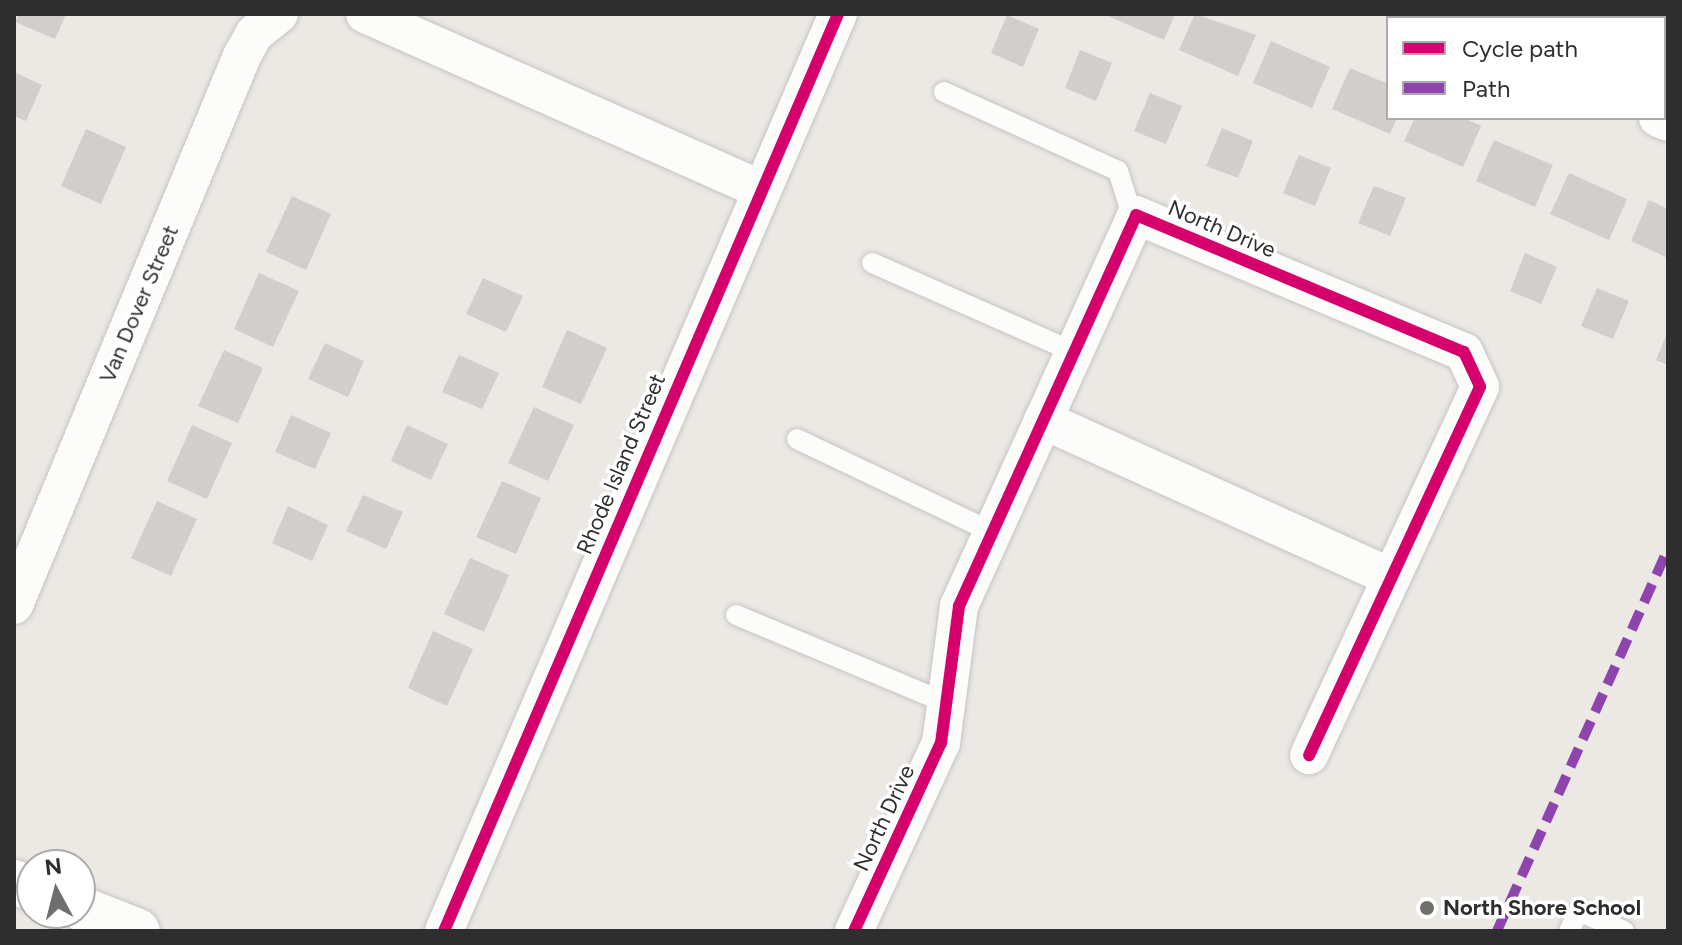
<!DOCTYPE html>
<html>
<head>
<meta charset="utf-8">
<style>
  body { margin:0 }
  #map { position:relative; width:1682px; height:945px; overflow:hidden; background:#ece8e4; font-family:Figtree,sans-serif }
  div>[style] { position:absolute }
  .building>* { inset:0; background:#d1cecb }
  .roads { filter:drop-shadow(0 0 2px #c5c4c5) drop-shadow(0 0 2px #c5c4c5) }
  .service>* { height:20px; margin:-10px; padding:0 10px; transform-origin:10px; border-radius:10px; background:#fcfcfb }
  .minor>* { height:38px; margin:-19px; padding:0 19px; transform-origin:19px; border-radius:19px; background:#fcfcfb }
  .tertiary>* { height:44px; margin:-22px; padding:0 22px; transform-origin:22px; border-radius:22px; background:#fcfcfb }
  .quiet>* { height:10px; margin-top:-5px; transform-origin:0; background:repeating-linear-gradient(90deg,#8e44ad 0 20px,transparent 0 30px) }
  .cycleway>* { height:12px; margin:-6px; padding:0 6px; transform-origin:6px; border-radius:6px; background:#d6006c }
  .dots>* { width:22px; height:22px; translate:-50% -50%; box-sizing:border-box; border:4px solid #fff; border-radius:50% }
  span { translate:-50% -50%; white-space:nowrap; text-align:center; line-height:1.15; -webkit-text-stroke:7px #fff; paint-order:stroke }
  .street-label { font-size:22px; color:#2e2e2e }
  .poi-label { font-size:22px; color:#2e2e2e; font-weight:700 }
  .left { translate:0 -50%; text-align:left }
  .frame { position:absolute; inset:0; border:16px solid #2e2e2e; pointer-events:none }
  .legend { position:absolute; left:1386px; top:16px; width:280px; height:104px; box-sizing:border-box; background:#fff; border:2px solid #ababab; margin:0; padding:10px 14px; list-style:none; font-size:24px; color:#2e2e2e }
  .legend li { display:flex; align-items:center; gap:16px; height:40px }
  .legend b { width:40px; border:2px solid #ababab }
  .north { position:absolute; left:16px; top:849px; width:80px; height:80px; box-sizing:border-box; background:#fff; border:2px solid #ababab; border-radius:50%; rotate:353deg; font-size:22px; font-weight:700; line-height:32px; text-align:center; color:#2e2e2e }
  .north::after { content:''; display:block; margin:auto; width:28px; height:36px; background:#706f6e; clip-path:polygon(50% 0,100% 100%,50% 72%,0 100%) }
</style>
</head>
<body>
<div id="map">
  <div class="building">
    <div style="clip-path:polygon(19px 14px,66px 14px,55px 39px,15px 22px)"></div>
    <div style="clip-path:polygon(1103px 14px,1175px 14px,1164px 40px)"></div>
    <div style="clip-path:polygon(1195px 14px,1256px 35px,1238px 76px,1179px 50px)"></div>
    <div style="clip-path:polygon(1631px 14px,1668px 14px,1668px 30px,1664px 18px)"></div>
    <div style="clip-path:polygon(1007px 15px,1039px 29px,1023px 67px,991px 53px)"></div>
    <div style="clip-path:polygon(1271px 41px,1330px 67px,1312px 108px,1253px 83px)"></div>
    <div style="clip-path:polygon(1080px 50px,1112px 63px,1096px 101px,1065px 88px)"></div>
    <div style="clip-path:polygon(1350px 68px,1388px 84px,1388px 118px,1397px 118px,1390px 134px,1332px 109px)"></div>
    <div style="clip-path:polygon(14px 72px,42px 85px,26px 121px,14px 116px)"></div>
    <div style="clip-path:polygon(1150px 93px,1182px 106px,1166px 144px,1134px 131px)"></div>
    <div style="clip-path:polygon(1415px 118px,1464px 118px,1481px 126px,1463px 167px,1404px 141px)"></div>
    <div style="clip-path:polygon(1222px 128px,1253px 141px,1238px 178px,1206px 166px)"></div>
    <div style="clip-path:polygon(86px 129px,126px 147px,101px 204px,61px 186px)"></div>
    <div style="clip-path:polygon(1494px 140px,1553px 165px,1535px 207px,1476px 181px)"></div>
    <div style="clip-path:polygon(1299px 155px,1331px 168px,1315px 206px,1283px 193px)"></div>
    <div style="clip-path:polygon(1569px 173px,1627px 199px,1609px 240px,1550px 214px)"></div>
    <div style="clip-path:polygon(1374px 186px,1406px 198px,1390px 236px,1358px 223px)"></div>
    <div style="clip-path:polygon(292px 196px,331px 214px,306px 270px,266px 252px)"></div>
    <div style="clip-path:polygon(1649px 200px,1668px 209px,1668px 258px,1631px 241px)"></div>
    <div style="clip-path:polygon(1525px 253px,1557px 267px,1541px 304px,1510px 291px)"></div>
    <div style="clip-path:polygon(259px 273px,299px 291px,273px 347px,234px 329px)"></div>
    <div style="clip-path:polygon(483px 278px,523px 296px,506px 332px,466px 314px)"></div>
    <div style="clip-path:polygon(1597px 288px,1629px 301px,1613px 339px,1581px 326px)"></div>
    <div style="clip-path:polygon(567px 330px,607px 348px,581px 404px,542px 387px)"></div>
    <div style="clip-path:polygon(1668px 331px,1668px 365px,1656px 360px)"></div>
    <div style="clip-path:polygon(325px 343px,364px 361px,348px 397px,308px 379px)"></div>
    <div style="clip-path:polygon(224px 350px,263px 368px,238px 423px,198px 406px)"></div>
    <div style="clip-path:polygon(459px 355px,499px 373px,482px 409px,442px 392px)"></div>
    <div style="clip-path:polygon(534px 407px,574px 425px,548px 481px,508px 463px)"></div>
    <div style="clip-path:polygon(291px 415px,331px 433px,315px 469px,275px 452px)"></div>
    <div style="clip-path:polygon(192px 425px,232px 443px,207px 499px,167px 481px)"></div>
    <div style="clip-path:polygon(407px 425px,448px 444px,431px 480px,391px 461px)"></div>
    <div style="clip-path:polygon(502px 481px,541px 498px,516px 554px,476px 537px)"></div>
    <div style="clip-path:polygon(363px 495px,403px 512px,386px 549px,346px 531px)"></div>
    <div style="clip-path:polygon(157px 501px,197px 519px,171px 576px,131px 558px)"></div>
    <div style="clip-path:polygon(288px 506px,328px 525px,312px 561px,272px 543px)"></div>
    <div style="clip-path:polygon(470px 558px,509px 575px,484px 632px,444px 614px)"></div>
    <div style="clip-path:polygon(433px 631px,473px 649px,447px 706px,408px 688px)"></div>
  </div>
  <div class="roads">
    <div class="service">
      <div style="left:944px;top:92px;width:191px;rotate:24.4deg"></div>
      <div style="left:1118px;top:171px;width:52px;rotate:72.3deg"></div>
      <div style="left:872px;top:263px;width:221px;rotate:23.8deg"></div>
      <div style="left:797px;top:439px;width:216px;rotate:25.5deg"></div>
      <div style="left:736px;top:615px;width:228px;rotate:22.7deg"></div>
      <div style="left:1569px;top:931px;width:22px;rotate:-63deg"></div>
      <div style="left:1579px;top:911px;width:49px;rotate:24deg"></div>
    </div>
    <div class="minor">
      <div style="left:365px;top:14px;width:432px;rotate:23.9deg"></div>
      <div style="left:1424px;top:14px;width:10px;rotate:24deg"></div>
      <div style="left:1658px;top:118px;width:11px;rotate:22deg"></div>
      <div style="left:1043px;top:420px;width:382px;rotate:24.3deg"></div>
      <div style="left:14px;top:605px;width:594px;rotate:-67.45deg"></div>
      <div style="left:242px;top:56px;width:25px;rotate:-61deg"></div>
      <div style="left:254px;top:34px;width:32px;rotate:-39deg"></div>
      <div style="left:444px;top:931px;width:998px;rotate:-66.75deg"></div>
      <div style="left:854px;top:931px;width:207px;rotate:-65.2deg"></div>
      <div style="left:941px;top:743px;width:138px;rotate:-82.5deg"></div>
      <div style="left:959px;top:606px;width:429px;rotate:-65.6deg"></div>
      <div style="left:1136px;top:215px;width:355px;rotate:22.7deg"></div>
      <div style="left:1464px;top:352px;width:38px;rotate:65deg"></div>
      <div style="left:1480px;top:387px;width:406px;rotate:114.9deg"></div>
    </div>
    <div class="tertiary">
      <div style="left:14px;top:882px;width:19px;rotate:21deg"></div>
      <div style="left:80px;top:908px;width:62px;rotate:21.6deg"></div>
    </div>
  </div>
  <div class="quiet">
    <div style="left:1497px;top:931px;width:419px;rotate:-65.9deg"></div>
  </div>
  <div class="cycleway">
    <div style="left:444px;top:931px;width:998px;rotate:-66.75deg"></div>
    <div style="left:854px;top:931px;width:207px;rotate:-65.2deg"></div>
    <div style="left:941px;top:743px;width:138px;rotate:-82.5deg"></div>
    <div style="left:959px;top:606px;width:429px;rotate:-65.6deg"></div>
    <div style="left:1136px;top:215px;width:355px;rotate:22.7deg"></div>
    <div style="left:1464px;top:352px;width:38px;rotate:65deg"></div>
    <div style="left:1480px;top:387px;width:406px;rotate:114.9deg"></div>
  </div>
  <div class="dots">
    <div style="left:1427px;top:908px;background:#706f6e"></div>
  </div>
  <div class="street-label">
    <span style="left:1222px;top:229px;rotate:23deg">North Drive</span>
    <span style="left:139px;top:304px;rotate:-67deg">Van Dover Street</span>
    <span style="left:621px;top:464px;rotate:-67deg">Rhode Island Street</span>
    <span style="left:884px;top:818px;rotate:-65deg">North Drive</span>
  </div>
  <div class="poi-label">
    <span class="left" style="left:1443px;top:908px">North Shore School</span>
  </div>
  <div class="frame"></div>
  <ul class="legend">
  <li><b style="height:10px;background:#d6006c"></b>Cycle path</li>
  <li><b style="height:10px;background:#8e44ad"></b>Path</li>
  </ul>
  <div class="north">N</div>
</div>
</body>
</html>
